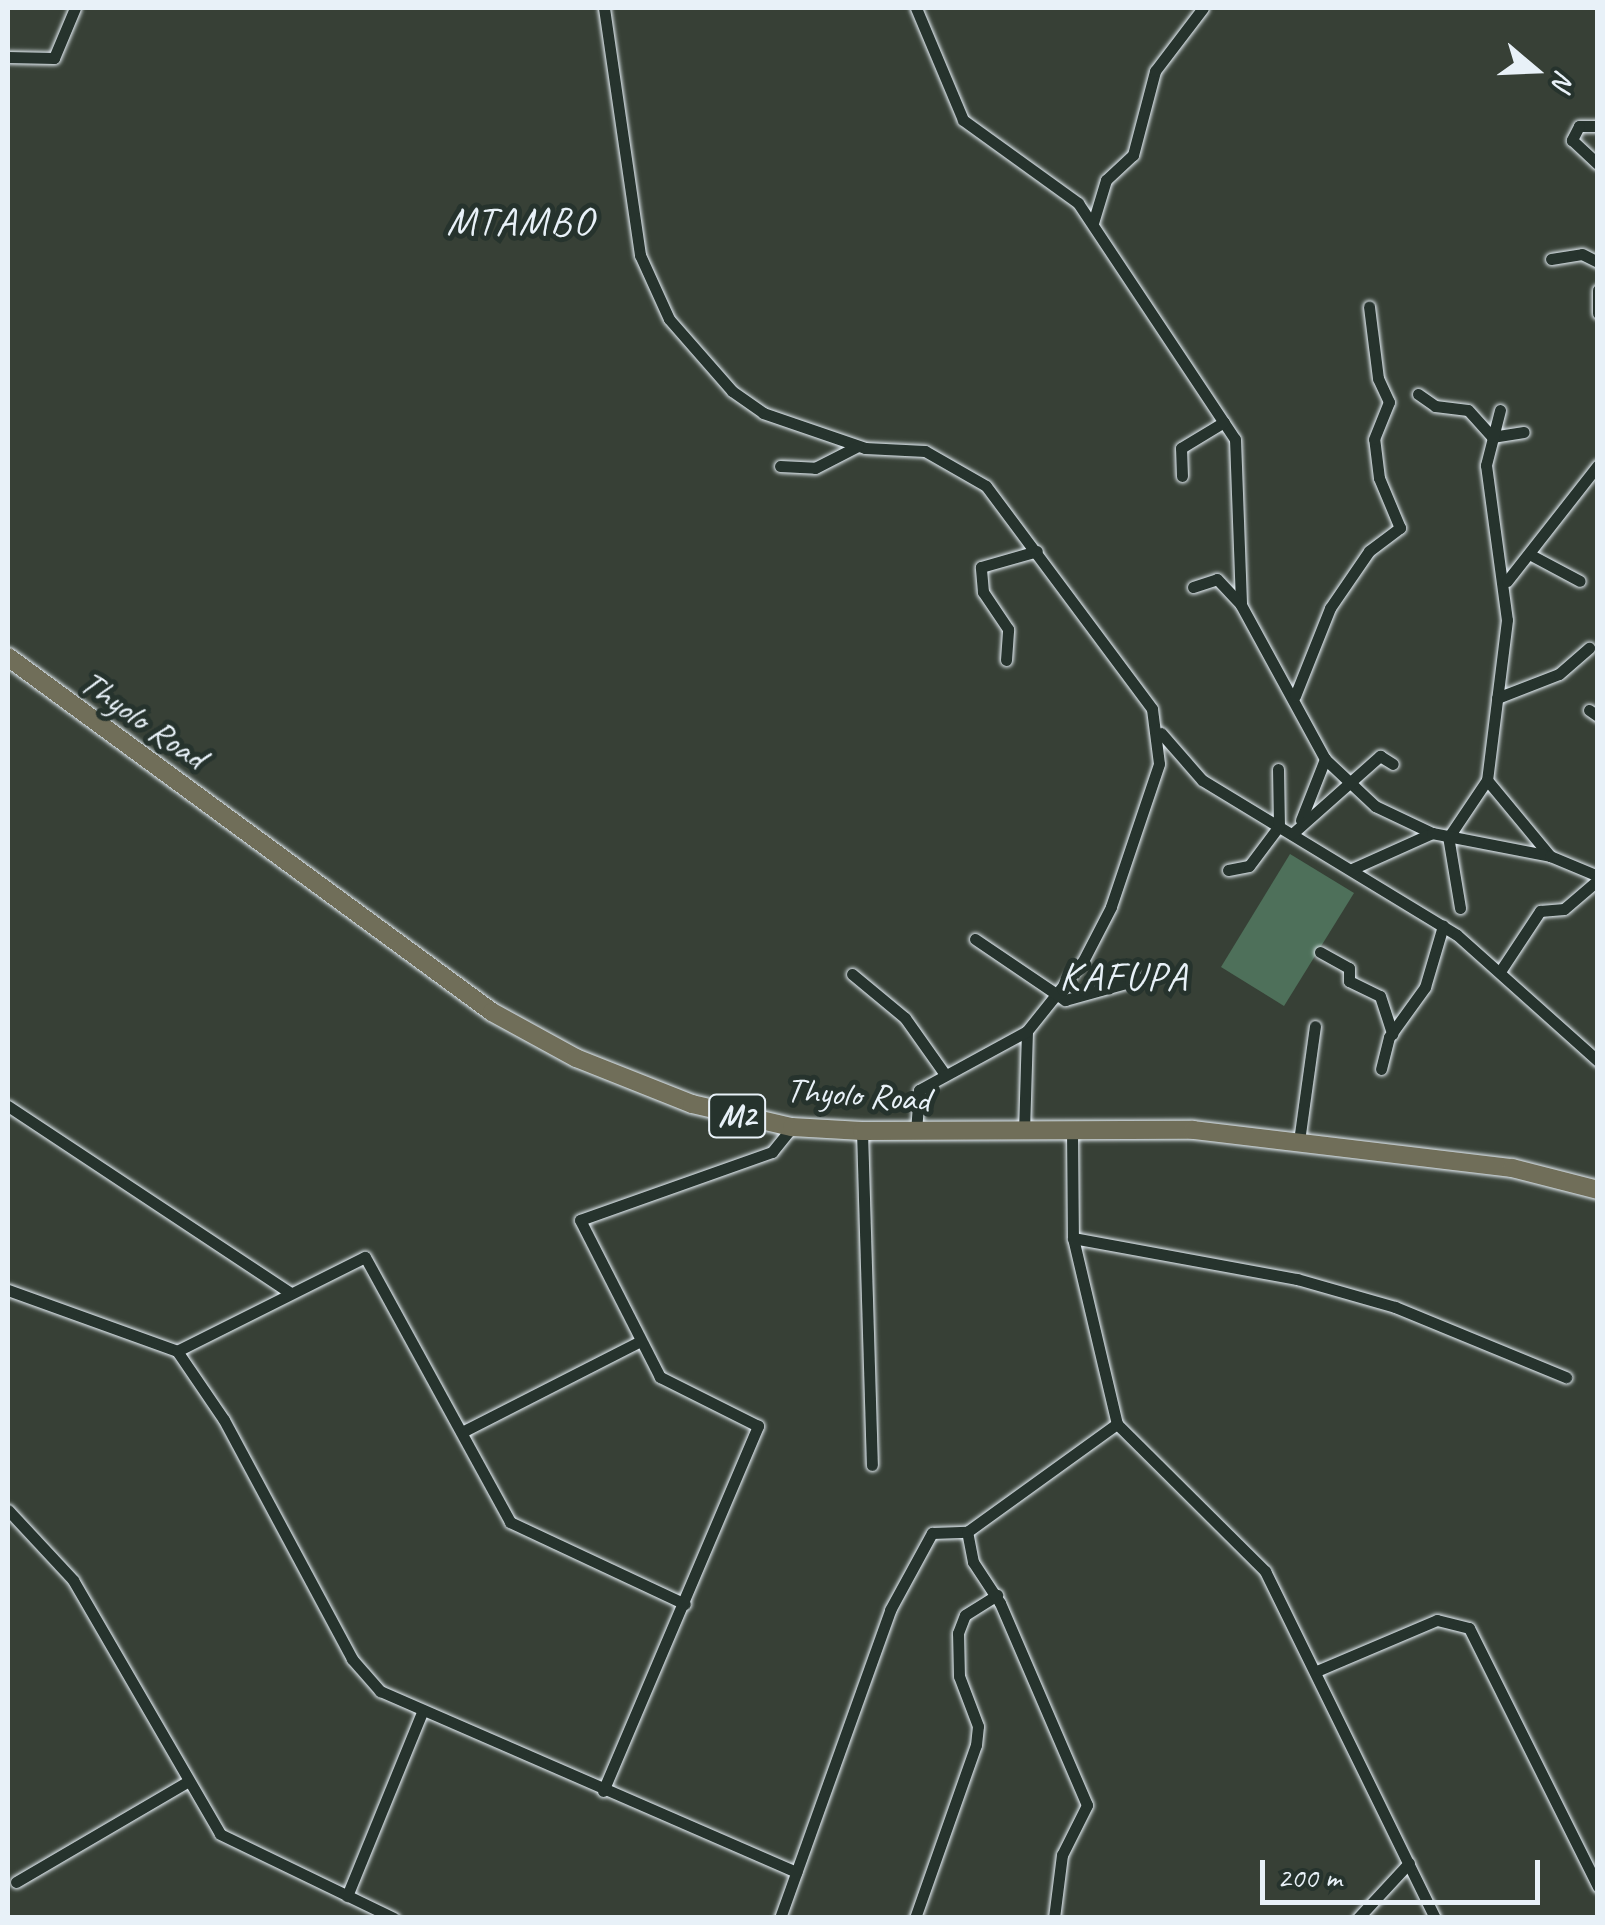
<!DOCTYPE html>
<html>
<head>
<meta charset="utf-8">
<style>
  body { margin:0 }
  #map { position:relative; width:1605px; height:1925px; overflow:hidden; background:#374036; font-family:Caveat,sans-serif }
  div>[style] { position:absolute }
  .green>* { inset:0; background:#4e705a }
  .roads { filter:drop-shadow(0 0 2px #e8f1f8) drop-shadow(0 0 2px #e8f1f8) }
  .minor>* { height:11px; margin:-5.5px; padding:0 5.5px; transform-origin:5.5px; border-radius:5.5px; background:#26332d }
  .trunk>* { height:18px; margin:-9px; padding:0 9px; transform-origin:9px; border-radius:9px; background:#706e59 }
  span { translate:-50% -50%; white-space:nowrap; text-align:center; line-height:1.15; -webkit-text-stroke:10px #26332d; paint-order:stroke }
  .shield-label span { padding:2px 8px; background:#26332d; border:2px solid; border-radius:8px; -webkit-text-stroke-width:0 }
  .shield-label { font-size:32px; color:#e8f1f8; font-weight:700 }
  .street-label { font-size:35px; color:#e8f1f8 }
  .quarter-label { font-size:40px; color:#e8f1f8; letter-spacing:2.5px }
  .frame { position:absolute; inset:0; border:10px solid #e8f1f8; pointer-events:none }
  .north { position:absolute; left:1485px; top:20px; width:100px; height:100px; -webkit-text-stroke:8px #26332d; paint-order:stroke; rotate:109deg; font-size:28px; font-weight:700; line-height:40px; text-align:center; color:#e8f1f8 }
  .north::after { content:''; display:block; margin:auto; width:35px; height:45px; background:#e8f1f8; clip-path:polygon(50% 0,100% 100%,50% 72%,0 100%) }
  .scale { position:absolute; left:1260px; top:1860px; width:280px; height:45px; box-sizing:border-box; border:5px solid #e8f1f8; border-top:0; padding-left:12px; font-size:30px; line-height:35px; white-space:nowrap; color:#e8f1f8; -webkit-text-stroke:8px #26332d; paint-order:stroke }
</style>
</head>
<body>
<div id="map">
  <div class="green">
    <div style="clip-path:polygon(1290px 854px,1354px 893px,1284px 1006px,1221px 967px)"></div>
  </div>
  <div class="roads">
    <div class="minor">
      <div style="left:604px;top:8px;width:250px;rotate:81.7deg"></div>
      <div style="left:640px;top:255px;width:70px;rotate:65.6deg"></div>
      <div style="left:669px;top:319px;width:96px;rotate:48.8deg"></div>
      <div style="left:732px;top:391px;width:38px;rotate:35deg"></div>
      <div style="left:763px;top:413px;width:108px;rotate:18.9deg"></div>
      <div style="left:865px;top:448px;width:60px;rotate:2.9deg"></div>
      <div style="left:925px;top:451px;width:70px;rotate:29.8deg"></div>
      <div style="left:986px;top:486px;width:278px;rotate:53.3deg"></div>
      <div style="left:1152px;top:709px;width:55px;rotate:82.7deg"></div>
      <div style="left:1159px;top:764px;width:151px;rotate:108.6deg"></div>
      <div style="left:1111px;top:907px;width:61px;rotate:117.4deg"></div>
      <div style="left:1083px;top:961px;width:90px;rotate:128.7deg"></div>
      <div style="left:1027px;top:1031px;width:100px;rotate:91.7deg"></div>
      <div style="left:916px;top:8px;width:121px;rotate:67.2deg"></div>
      <div style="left:963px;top:120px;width:142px;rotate:35.8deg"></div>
      <div style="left:1078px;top:203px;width:283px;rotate:56.4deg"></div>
      <div style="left:1235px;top:439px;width:166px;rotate:87.9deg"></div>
      <div style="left:1241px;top:605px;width:175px;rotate:61.4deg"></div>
      <div style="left:1325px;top:759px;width:69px;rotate:43.2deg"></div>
      <div style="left:1375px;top:806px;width:63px;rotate:25.3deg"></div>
      <div style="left:8px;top:57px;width:46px;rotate:1.2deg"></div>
      <div style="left:54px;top:58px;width:54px;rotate:-67.2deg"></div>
      <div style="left:1598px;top:126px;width:19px;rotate:180deg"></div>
      <div style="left:1579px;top:126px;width:16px;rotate:117deg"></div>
      <div style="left:1572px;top:140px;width:35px;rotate:43deg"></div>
      <div style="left:1093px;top:223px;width:45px;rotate:-73.2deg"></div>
      <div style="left:1106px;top:180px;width:37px;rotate:-43deg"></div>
      <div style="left:1133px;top:155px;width:87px;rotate:-75.3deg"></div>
      <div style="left:1155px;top:71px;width:79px;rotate:-52.7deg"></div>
      <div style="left:1551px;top:259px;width:31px;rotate:-9deg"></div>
      <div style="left:1582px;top:254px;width:18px;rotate:27deg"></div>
      <div style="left:1598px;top:290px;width:23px;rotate:90deg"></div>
      <div style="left:1418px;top:394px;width:21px;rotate:35deg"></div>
      <div style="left:1435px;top:406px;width:33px;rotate:7deg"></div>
      <div style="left:1468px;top:410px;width:36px;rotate:48deg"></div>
      <div style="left:1492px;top:437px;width:32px;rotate:-9deg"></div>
      <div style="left:1500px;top:410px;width:57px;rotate:104.3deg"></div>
      <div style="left:1486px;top:465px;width:156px;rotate:82.3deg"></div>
      <div style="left:1507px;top:620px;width:161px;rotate:97.1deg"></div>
      <div style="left:1487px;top:780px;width:99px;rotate:50.3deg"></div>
      <div style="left:780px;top:466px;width:35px;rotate:3deg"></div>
      <div style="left:815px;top:468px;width:48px;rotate:-27.1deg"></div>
      <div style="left:1182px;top:476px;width:28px;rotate:-92deg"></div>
      <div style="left:1181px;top:448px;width:50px;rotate:-31.2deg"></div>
      <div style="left:1531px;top:555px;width:55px;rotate:28deg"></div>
      <div style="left:1507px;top:581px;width:147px;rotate:-51.9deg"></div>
      <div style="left:1193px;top:587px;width:25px;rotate:-18deg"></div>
      <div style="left:1217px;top:579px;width:35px;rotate:47deg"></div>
      <div style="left:1006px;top:660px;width:31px;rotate:-86deg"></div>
      <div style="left:1008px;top:629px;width:45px;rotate:-124deg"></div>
      <div style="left:983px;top:592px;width:25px;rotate:-95deg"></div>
      <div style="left:981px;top:567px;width:58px;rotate:-15.9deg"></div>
      <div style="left:1295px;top:696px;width:95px;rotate:-68.3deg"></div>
      <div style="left:1330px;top:608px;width:69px;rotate:-55.6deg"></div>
      <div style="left:1369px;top:551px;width:39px;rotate:-37deg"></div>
      <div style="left:1400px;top:528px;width:54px;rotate:-112.8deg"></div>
      <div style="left:1379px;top:478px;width:39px;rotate:-97deg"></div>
      <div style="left:1374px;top:439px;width:40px;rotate:-68deg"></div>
      <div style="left:1389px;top:402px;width:26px;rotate:-115deg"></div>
      <div style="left:1378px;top:378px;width:72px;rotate:-97.2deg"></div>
      <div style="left:1497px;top:698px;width:66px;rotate:-21.2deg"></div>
      <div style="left:1559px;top:674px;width:40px;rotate:-41deg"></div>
      <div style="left:1589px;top:710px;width:11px;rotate:34deg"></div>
      <div style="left:1161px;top:733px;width:62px;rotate:48.9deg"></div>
      <div style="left:1202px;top:780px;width:298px;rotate:31.3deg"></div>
      <div style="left:1457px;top:935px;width:189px;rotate:41.8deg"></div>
      <div style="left:1301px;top:820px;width:66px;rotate:-68.5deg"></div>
      <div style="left:1292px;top:834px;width:118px;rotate:-41.6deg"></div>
      <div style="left:1380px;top:756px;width:15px;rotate:32deg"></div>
      <div style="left:1450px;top:835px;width:66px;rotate:-56.1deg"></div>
      <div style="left:1448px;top:836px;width:73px;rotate:80.5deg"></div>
      <div style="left:1352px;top:869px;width:88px;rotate:-24.2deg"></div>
      <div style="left:1432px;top:833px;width:120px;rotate:11deg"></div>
      <div style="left:1550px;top:856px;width:52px;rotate:22.6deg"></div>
      <div style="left:1228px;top:870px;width:21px;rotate:-11deg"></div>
      <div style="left:1249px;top:866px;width:50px;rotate:-53.1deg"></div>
      <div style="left:1279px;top:826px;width:57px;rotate:-91deg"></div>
      <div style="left:975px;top:939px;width:109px;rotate:34.1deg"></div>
      <div style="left:1065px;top:1000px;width:101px;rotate:-15.6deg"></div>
      <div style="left:1320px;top:952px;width:33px;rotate:29deg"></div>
      <div style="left:1349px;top:968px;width:13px;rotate:90deg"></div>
      <div style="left:1349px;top:981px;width:34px;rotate:26deg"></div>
      <div style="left:1380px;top:996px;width:40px;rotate:72deg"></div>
      <div style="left:1501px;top:970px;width:71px;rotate:-56.5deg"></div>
      <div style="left:1540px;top:911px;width:24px;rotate:-5deg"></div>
      <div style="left:1564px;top:909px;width:45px;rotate:-40.5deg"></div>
      <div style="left:852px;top:974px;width:69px;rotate:39.7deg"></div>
      <div style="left:905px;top:1018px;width:67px;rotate:54.7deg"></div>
      <div style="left:1381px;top:1069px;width:33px;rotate:-76deg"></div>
      <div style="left:1389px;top:1037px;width:62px;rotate:-54.2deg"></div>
      <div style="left:1425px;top:987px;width:64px;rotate:-73.6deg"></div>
      <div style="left:8px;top:1106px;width:339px;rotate:33.5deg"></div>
      <div style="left:1072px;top:1130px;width:108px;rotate:89.5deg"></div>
      <div style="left:1073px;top:1238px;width:191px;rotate:76.7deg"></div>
      <div style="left:1117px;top:1424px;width:209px;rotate:44.8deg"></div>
      <div style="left:1265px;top:1571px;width:386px;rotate:63.9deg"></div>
      <div style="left:862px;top:1131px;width:334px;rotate:88.3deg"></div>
      <div style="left:916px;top:1132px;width:42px;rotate:-85.9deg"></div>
      <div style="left:919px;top:1090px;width:123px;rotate:-28.6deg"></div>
      <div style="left:1299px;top:1141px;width:116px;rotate:-82.1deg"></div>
      <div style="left:1073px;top:1238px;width:228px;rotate:10.4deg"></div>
      <div style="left:1297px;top:1279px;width:102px;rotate:15.9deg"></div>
      <div style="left:1395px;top:1307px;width:185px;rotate:22.3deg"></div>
      <div style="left:8px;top:1290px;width:180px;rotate:19.8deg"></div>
      <div style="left:177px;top:1351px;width:83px;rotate:55.7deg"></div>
      <div style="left:224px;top:1420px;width:271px;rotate:61.8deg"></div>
      <div style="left:352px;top:1659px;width:43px;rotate:48.8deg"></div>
      <div style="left:380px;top:1691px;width:454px;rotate:23.5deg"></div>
      <div style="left:177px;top:1351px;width:210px;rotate:-26.6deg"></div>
      <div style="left:365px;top:1257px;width:302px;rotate:61.3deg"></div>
      <div style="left:510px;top:1522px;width:193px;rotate:25.1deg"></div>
      <div style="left:462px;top:1432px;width:199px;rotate:-27deg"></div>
      <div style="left:8px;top:1510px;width:96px;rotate:47.1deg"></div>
      <div style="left:73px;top:1580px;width:293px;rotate:59.9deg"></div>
      <div style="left:220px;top:1834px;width:193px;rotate:25.8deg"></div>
      <div style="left:1319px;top:1670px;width:128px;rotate:-23deg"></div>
      <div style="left:1437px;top:1620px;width:33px;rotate:14deg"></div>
      <div style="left:1469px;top:1628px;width:289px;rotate:63.5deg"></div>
      <div style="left:603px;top:1791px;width:397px;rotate:-67deg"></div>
      <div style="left:758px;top:1426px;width:110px;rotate:-153.4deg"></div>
      <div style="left:660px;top:1377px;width:176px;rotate:-117deg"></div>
      <div style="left:580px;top:1220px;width:204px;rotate:-19.5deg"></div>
      <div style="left:772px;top:1152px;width:32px;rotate:-51deg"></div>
      <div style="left:16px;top:1882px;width:198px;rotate:-30.3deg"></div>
      <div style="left:347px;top:1896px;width:199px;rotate:-67.8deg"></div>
      <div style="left:780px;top:1918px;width:327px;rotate:-70.3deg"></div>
      <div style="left:890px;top:1610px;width:88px;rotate:-61.4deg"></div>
      <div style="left:932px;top:1533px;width:35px;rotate:-2deg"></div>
      <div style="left:915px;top:1918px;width:183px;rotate:-70.6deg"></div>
      <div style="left:976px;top:1745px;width:19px;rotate:-84deg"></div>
      <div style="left:978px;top:1726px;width:53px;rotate:-110.8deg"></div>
      <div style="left:959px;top:1676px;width:43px;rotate:-91.3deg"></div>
      <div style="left:958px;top:1633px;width:19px;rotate:-69deg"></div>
      <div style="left:965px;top:1615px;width:38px;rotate:-32deg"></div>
      <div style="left:1054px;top:1918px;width:64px;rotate:-82.8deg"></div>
      <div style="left:1062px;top:1855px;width:56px;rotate:-63.4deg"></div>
      <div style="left:1087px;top:1805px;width:220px;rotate:-113.3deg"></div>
      <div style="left:1000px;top:1603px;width:49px;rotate:-123.4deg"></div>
      <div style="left:973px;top:1562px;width:31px;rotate:-101deg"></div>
      <div style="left:967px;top:1532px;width:185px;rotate:-35.8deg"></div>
      <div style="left:1358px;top:1918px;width:75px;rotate:-47.2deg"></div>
    </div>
    <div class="trunk">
      <div style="left:8px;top:657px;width:600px;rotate:36.26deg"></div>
      <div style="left:492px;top:1012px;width:96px;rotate:28.7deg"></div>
      <div style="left:576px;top:1058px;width:125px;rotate:21.6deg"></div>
      <div style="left:692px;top:1104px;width:103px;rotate:13deg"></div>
      <div style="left:792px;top:1127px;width:70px;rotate:3.3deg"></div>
      <div style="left:862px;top:1131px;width:331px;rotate:-0.2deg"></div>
      <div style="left:1193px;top:1130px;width:321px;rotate:6.8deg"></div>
      <div style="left:1512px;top:1168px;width:89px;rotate:14.3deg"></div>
    </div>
  </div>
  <div class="shield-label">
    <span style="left:737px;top:1116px">M2</span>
  </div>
  <div class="street-label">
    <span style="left:143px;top:720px;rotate:35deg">Thyolo Road</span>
    <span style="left:858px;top:1095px;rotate:4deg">Thyolo Road</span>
  </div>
  <div class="quarter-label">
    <span style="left:521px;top:221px">MTAMBO</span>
    <span style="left:1124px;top:976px">KAFUPA</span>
  </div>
  <div class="frame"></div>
  <div class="north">N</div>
  <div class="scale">200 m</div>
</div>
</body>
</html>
